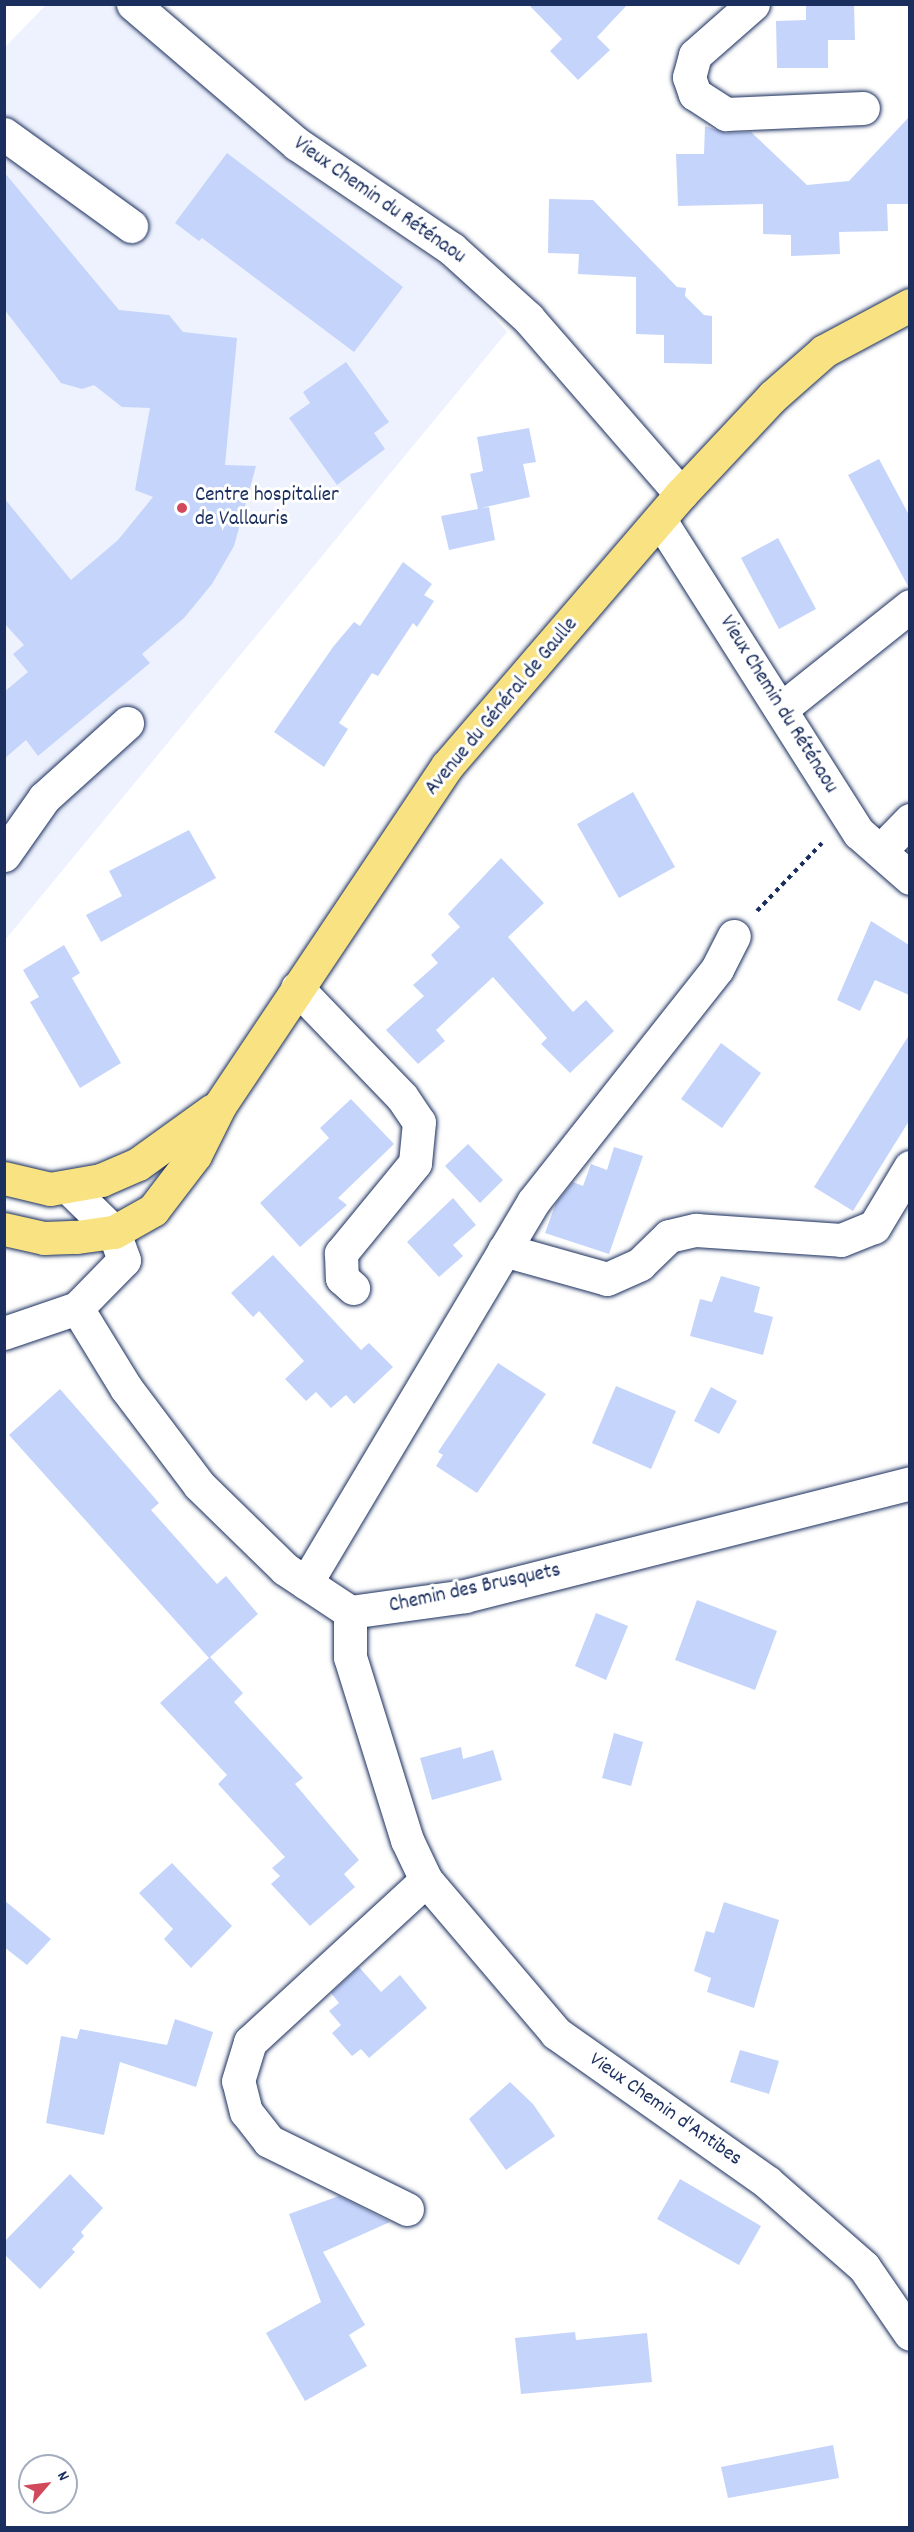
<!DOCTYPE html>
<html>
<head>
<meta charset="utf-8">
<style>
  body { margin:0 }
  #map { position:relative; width:914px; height:2532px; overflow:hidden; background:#fff; font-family:Dekko,sans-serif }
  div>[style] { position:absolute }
  .built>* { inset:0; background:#eef2fe }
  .building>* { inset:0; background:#c5d4fb }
  .path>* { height:4px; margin-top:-2px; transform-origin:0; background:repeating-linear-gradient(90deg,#1b2f5e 0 4.5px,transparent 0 9px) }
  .roads { filter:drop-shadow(0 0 2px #1b2f5e) drop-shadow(0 0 2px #1b2f5e) }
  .minor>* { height:33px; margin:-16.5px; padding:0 16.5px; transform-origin:16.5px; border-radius:16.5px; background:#fff }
  .major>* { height:33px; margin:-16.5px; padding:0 16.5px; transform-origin:16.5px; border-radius:16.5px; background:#f8e281 }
  .dots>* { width:16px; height:16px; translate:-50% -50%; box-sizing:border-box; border:3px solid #fff; border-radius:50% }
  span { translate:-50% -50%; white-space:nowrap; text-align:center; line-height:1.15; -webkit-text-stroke:6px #fff; paint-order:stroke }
  .street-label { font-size:21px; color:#1b2f5e }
  .poi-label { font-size:21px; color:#1b2f5e }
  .left { translate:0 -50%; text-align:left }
  .frame { position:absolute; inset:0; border:6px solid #1b2f5e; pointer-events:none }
  .north { position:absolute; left:18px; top:2454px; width:60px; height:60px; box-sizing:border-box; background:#fff; border:2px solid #a4acbf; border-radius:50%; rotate:62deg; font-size:16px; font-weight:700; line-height:24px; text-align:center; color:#1b2f5e }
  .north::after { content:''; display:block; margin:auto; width:21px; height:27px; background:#d1495b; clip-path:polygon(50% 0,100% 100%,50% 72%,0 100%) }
</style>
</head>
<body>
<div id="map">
  <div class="built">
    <div style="clip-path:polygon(46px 5px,112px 5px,282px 156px,461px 279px,507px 332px,5px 940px,5px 47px)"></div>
  </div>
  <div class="building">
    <div style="clip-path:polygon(528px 4px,628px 4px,597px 37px,610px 50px,578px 80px,550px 51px,562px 39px)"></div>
    <div style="clip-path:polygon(806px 4px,854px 4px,855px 40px,828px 40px,828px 68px,777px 68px,776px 21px,806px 20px)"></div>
    <div style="clip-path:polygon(909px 117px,909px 204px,887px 204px,888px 231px,839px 232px,840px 254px,791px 256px,791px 235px,763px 234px,763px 204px,678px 206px,676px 154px,704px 154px,705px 126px,726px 133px,751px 132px,807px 185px,849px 181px)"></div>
    <div style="clip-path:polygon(227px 153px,403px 287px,354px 352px,202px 238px,199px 241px,175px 223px)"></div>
    <div style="clip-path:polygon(4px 172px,119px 310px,169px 315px,183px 332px,237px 338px,225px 465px,256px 466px,234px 546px,212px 584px,184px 618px,142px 654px,150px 663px,38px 756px,26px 740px,4px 759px,4px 692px,28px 672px,13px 654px,24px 645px,4px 623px,4px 498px,71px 580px,118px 540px,153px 497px,135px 490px,150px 408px,122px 407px,94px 385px,82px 389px,61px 383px,4px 309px)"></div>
    <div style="clip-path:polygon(549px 199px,593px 200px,677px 287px,686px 288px,685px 296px,704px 315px,712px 316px,712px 364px,664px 363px,664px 335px,636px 334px,636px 277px,578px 274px,579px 254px,548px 253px)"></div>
    <div style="clip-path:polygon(346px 362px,389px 422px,374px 433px,385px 449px,337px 485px,289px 418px,310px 403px,303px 392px)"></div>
    <div style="clip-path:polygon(529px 428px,536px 462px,523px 464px,530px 497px,481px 508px,489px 507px,495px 540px,449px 550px,441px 516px,478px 509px,470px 474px,483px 471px,477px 437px)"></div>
    <div style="clip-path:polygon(879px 459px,909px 515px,909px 588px,848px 475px)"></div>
    <div style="clip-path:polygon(778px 538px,816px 609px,779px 629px,741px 558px)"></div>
    <div style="clip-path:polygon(403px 562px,432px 584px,424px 595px,434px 601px,417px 627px,413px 623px,378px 676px,372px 673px,339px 723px,348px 729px,324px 767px,274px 732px,333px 647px,354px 622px,360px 626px)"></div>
    <div style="clip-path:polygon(633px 792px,675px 867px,619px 898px,577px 824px)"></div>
    <div style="clip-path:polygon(189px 830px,216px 878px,101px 942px,86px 915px,122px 896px,109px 871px)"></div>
    <div style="clip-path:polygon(501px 858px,544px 903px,508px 937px,573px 1012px,586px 1000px,614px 1031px,570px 1073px,541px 1044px,547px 1038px,493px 977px,436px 1030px,445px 1041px,418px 1064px,386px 1030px,424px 996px,413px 985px,438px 963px,431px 955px,460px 927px,448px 914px)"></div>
    <div style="clip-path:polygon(871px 921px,909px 945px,909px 995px,875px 980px,860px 1011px,837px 1000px)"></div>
    <div style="clip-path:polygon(64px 945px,80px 973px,72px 978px,121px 1063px,80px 1088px,30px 1002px,39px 997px,23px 970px)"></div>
    <div style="clip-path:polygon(909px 1035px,909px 1121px,853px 1211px,814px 1187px)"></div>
    <div style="clip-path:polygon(721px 1043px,761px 1073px,722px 1128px,681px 1099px)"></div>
    <div style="clip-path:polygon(351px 1099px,394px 1144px,338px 1198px,347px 1205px,300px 1247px,260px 1203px,329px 1138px,320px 1128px)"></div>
    <div style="clip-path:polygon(468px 1144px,503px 1180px,480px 1203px,445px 1166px)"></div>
    <div style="clip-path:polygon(614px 1147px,643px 1156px,609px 1254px,545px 1233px,556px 1203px,573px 1182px,583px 1186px,591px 1164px,607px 1170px)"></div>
    <div style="clip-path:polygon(453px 1198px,476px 1225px,453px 1245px,463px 1256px,439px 1277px,407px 1242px)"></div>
    <div style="clip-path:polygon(273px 1255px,361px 1350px,369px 1343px,393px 1367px,354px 1404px,346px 1395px,331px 1408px,316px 1392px,306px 1401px,285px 1379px,304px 1361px,259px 1311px,253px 1317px,231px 1293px)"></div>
    <div style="clip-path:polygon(721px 1276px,760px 1287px,754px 1312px,773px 1317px,763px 1355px,690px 1336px,700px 1299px,712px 1302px)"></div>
    <div style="clip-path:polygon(498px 1363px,546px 1394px,477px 1493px,436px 1466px,443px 1455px,438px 1452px)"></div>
    <div style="clip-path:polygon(616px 1386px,676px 1411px,651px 1469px,592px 1443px)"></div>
    <div style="clip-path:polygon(711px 1387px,737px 1401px,719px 1434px,694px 1421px)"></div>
    <div style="clip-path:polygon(60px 1389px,159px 1503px,151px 1510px,217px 1584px,226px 1576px,258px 1614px,210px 1657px,243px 1693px,234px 1702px,303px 1778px,295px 1784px,359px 1860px,344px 1874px,355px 1887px,310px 1926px,271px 1884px,280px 1876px,272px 1868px,285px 1857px,218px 1784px,227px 1775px,160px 1703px,209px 1658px,9px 1435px)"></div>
    <div style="clip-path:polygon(697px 1600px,777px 1631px,755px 1690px,675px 1660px)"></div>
    <div style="clip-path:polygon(596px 1613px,628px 1626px,606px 1680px,575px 1666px)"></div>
    <div style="clip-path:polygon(614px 1733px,643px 1742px,631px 1786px,602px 1778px)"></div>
    <div style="clip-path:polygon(461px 1747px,463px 1759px,493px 1750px,502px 1780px,432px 1800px,420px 1758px)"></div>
    <div style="clip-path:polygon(172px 1863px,232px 1926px,191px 1968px,164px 1939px,173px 1929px,139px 1893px)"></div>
    <div style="clip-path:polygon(4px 1900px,51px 1939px,27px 1965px,4px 1947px)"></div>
    <div style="clip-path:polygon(724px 1902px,779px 1920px,754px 2008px,707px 1992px,711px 1978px,694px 1971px,706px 1931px,714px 1933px)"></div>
    <div style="clip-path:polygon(359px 1967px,381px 1992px,400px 1975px,427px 2008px,369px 2058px,361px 2049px,352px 2056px,332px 2033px,341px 2025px,329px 2011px,339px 2003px,331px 1993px)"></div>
    <div style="clip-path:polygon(175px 2019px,213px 2032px,196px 2087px,120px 2062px,104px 2135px,46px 2123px,61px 2036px,77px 2039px,80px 2029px,167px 2045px)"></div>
    <div style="clip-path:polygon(740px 2050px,779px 2061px,769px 2094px,730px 2082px)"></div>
    <div style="clip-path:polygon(510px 2082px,533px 2104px,555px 2136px,506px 2170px,469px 2119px)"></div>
    <div style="clip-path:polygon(70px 2174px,103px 2208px,81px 2232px,84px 2236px,72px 2249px,75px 2252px,40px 2289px,4px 2254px,4px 2242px)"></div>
    <div style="clip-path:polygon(680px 2179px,761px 2226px,739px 2265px,657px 2219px)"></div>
    <div style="clip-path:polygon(339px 2196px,390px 2222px,323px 2252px,365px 2325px,349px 2335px,367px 2366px,305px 2401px,266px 2333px,321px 2302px,289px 2214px)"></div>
    <div style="clip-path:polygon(575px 2332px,576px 2340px,647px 2333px,652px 2382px,521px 2394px,515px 2338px)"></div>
    <div style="clip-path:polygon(833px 2445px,839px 2478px,728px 2498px,721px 2467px)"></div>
  </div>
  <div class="path">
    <div style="left:757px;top:911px;width:94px;rotate:-46.3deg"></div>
  </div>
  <div class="roads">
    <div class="minor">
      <div style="left:133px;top:4px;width:216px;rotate:40.5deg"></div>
      <div style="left:297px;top:144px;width:187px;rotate:34.1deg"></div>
      <div style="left:452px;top:249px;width:103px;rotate:42.2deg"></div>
      <div style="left:528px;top:318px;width:233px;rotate:49deg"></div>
      <div style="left:753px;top:4px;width:77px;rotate:138.7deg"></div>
      <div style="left:695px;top:55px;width:23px;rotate:105deg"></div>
      <div style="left:689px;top:77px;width:18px;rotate:71deg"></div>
      <div style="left:695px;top:94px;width:37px;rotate:33deg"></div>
      <div style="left:726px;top:114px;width:137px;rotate:-2.5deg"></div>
      <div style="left:4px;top:134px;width:157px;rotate:35.9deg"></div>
      <div style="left:660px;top:520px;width:371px;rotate:57.6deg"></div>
      <div style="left:859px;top:833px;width:68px;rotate:41.4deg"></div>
      <div style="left:781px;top:709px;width:165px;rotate:-38.6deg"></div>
      <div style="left:880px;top:851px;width:43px;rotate:-45.9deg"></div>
      <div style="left:4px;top:855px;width:70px;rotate:-54.9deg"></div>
      <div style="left:44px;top:798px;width:112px;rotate:-42.1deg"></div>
      <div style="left:297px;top:988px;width:151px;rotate:46.1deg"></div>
      <div style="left:402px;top:1097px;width:30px;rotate:56deg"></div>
      <div style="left:419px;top:1122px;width:41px;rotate:95.6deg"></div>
      <div style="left:415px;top:1163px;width:117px;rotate:129.4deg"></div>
      <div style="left:341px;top:1253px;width:25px;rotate:88deg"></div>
      <div style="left:342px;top:1278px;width:15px;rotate:42deg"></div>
      <div style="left:504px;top:1250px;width:107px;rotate:15.7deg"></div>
      <div style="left:607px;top:1279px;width:36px;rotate:-24deg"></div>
      <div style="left:640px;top:1264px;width:40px;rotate:-44deg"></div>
      <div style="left:669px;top:1236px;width:28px;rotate:-13deg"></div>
      <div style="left:696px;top:1230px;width:145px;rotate:3.9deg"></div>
      <div style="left:841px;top:1240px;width:35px;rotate:-22deg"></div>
      <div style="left:874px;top:1227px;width:70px;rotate:-59deg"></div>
      <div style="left:77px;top:1308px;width:94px;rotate:58.5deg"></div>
      <div style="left:126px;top:1388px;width:121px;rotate:53deg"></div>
      <div style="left:199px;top:1485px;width:120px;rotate:44.3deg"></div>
      <div style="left:285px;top:1569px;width:78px;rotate:33.5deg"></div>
      <div style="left:350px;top:1612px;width:116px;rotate:-7.9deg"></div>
      <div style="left:465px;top:1596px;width:459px;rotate:-14.2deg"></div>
      <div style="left:4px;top:1333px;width:77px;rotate:-18.9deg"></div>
      <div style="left:77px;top:1308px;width:67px;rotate:-45.6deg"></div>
      <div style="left:124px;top:1260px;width:30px;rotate:-110deg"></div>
      <div style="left:114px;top:1232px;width:64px;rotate:-135.6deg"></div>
      <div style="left:306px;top:1583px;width:443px;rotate:-59.2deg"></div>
      <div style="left:533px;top:1202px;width:297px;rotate:-51.7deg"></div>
      <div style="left:717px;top:969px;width:37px;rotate:-63deg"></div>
      <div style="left:350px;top:1612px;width:45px;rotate:90deg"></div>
      <div style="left:350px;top:1657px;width:192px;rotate:72.7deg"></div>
      <div style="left:407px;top:1840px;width:44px;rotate:64.6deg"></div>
      <div style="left:426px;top:1880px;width:201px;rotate:49.6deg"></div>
      <div style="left:556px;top:2033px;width:258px;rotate:35.2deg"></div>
      <div style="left:767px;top:2182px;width:129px;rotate:41.2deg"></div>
      <div style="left:864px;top:2267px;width:81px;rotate:55.5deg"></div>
      <div style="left:407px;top:2209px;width:154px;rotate:-153.8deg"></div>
      <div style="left:269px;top:2141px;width:37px;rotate:-128deg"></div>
      <div style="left:246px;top:2112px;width:32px;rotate:-104deg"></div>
      <div style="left:238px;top:2081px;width:41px;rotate:-72.9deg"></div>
      <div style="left:250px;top:2042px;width:239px;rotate:-42.6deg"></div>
    </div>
    <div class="major">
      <div style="left:4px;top:1178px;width:47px;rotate:13.4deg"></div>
      <div style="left:50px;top:1189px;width:52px;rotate:-10deg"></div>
      <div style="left:101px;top:1180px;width:40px;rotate:-23.4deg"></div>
      <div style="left:138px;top:1164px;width:92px;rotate:-35.8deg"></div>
      <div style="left:4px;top:1229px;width:41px;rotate:12.7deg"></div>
      <div style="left:44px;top:1238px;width:33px;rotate:-2deg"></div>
      <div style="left:77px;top:1237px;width:37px;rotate:-8deg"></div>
      <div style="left:114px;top:1232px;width:45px;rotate:-29.4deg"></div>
      <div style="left:153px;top:1210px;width:69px;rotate:-52.6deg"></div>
      <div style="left:195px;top:1155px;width:56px;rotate:-63.4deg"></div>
      <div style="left:220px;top:1105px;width:408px;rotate:-56.2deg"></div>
      <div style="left:447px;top:766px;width:359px;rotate:-49.3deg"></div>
      <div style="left:681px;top:494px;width:134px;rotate:-46.8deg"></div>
      <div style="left:773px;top:396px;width:68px;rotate:-41.4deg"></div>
      <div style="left:824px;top:351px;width:98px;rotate:-28.1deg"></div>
    </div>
  </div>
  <div class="dots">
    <div style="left:182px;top:508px;background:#d1495b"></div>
  </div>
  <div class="street-label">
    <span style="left:379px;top:201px;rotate:35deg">Vieux Chemin du Réténaou</span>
    <span style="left:778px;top:705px;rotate:58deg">Vieux Chemin du Réténaou</span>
    <span style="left:502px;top:707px;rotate:-50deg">Avenue du Général de Gaulle</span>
    <span style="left:475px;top:1589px;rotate:-12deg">Chemin des Brusquets</span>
    <span style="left:665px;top:2110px;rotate:35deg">Vieux Chemin d'Antibes</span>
  </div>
  <div class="poi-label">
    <span class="left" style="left:195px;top:508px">Centre hospitalier<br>de Vallauris</span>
  </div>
  <div class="frame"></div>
  <div class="north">N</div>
</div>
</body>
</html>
